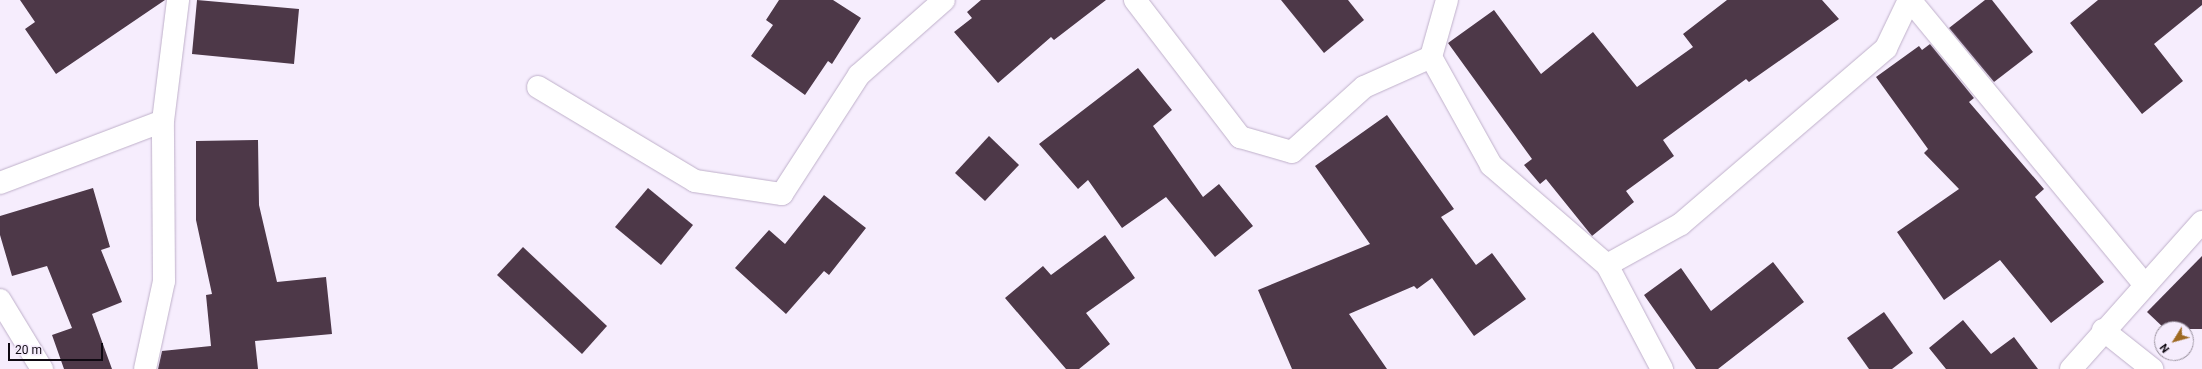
<!DOCTYPE html>
<html>
<head>
<meta charset="utf-8">
<style>
  body { margin:0 }
  #map { position:relative; width:2202px; height:369px; overflow:hidden; background:#f6edfd; font-family:Roboto,sans-serif }
  div>[style] { position:absolute }
  .building>* { inset:0; background:#4d3848 }
  .roads { filter:drop-shadow(0 0 1px #bfb0ca) drop-shadow(0 0 1px #bfb0ca) }
  .street>* { height:22px; margin:-11px; padding:0 11px; transform-origin:11px; border-radius:11px; background:#fff }
  span { translate:-50% -50%; white-space:nowrap; text-align:center; line-height:1.15; -webkit-text-stroke:4px #f6edfd; paint-order:stroke }
  .north { position:absolute; left:2154px; top:321px; width:40px; height:40px; box-sizing:border-box; background:#f6edfd; border:1px solid #9a929f; border-radius:50%; rotate:233deg; font-size:11px; font-weight:700; line-height:16px; text-align:center; color:#0f0912 }
  .north::after { content:''; display:block; margin:auto; width:14px; height:18px; background:#9e6922; clip-path:polygon(50% 0,100% 100%,50% 72%,0 100%) }
  .scale { position:absolute; left:8px; top:343px; width:95px; height:18px; box-sizing:border-box; border:2px solid #0f0912; border-top:0; padding-left:5px; font-size:12px; line-height:14px; white-space:nowrap; color:#0f0912; -webkit-text-stroke:3px #f6edfd; paint-order:stroke }
</style>
</head>
<body>
<div id="map">
  <div class="building">
    <div style="clip-path:polygon(20px 0,165px 0,56px 74px,25px 29px,35px 22px)"></div>
    <div style="clip-path:polygon(197px 0,299px 9px,294px 64px,192px 54px)"></div>
    <div style="clip-path:polygon(779px 0,833px 0,861px 18px,832px 64px,828px 61px,805px 95px,751px 56px,773px 25px,766px 20px)"></div>
    <div style="clip-path:polygon(981px 0,1106px 0,1054px 40px,1051px 37px,998px 83px,954px 32px,972px 18px,967px 12px)"></div>
    <div style="clip-path:polygon(1281px 0,1348px 0,1364px 20px,1324px 53px)"></div>
    <div style="clip-path:polygon(1727px 0,1822px 0,1839px 19px,1749px 82px,1746px 79px,1663px 140px,1674px 156px,1626px 191px,1634px 202px,1592px 236px,1546px 179px,1540px 184px,1524px 165px,1532px 159px,1448px 43px,1494px 10px,1541px 74px,1593px 32px,1637px 87px,1693px 47px,1683px 34px)"></div>
    <div style="clip-path:polygon(1985px 0,1992px 0,2033px 52px,1994px 82px,1949px 28px)"></div>
    <div style="clip-path:polygon(2098px 0,2202px 0,2202px 5px,2154px 44px,2183px 81px,2142px 114px,2070px 23px)"></div>
    <div style="clip-path:polygon(1930px 44px,1974px 98px,1969px 102px,2044px 189px,2035px 197px,2104px 282px,2051px 323px,2000px 260px,1944px 300px,1897px 232px,1959px 189px,1924px 153px,1928px 149px,1876px 77px,1919px 46px,1922px 50px)"></div>
    <div style="clip-path:polygon(1138px 68px,1172px 110px,1153px 126px,1203px 197px,1219px 184px,1253px 226px,1215px 257px,1166px 197px,1122px 228px,1088px 180px,1078px 189px,1039px 144px)"></div>
    <div style="clip-path:polygon(1387px 115px,1454px 209px,1441px 217px,1476px 265px,1492px 253px,1526px 299px,1474px 336px,1432px 278px,1417px 289px,1414px 286px,1349px 314px,1387px 369px,1292px 369px,1258px 290px,1370px 244px,1315px 166px)"></div>
    <div style="clip-path:polygon(989px 136px,1019px 165px,985px 201px,955px 173px)"></div>
    <div style="clip-path:polygon(258px 140px,259px 205px,277px 282px,326px 277px,332px 334px,255px 341px,258px 369px,158px 369px,162px 351px,211px 346px,206px 295px,212px 294px,196px 220px,196px 141px)"></div>
    <div style="clip-path:polygon(93px 188px,110px 247px,101px 250px,122px 302px,92px 314px,112px 369px,64px 369px,52px 335px,72px 328px,47px 266px,12px 276px,0 235px,0 216px)"></div>
    <div style="clip-path:polygon(648px 188px,693px 225px,661px 265px,615px 227px)"></div>
    <div style="clip-path:polygon(824px 195px,866px 228px,829px 275px,824px 271px,786px 314px,735px 268px,769px 230px,785px 244px)"></div>
    <div style="clip-path:polygon(1105px 235px,1135px 278px,1086px 313px,1110px 344px,1079px 369px,1066px 369px,1005px 298px,1043px 266px,1051px 275px)"></div>
    <div style="clip-path:polygon(523px 247px,607px 326px,582px 354px,497px 275px)"></div>
    <div style="clip-path:polygon(2202px 256px,2202px 329px,2165px 329px,2147px 312px)"></div>
    <div style="clip-path:polygon(1773px 262px,1804px 302px,1718px 369px,1696px 369px,1644px 295px,1681px 268px,1711px 311px)"></div>
    <div style="clip-path:polygon(1884px 312px,1913px 353px,1892px 369px,1869px 369px,1847px 338px)"></div>
    <div style="clip-path:polygon(1963px 320px,1991px 354px,2014px 337px,2038px 369px,1946px 369px,1929px 348px)"></div>
  </div>
  <div class="roads">
    <div class="street">
      <div style="left:1135px;top:0;width:173px;rotate:52.5deg"></div>
      <div style="left:1240px;top:137px;width:54px;rotate:16.1deg"></div>
      <div style="left:1292px;top:152px;width:97px;rotate:-42.1deg"></div>
      <div style="left:1364px;top:87px;width:73px;rotate:-24.1deg"></div>
      <div style="left:1447px;top:0;width:59px;rotate:105.7deg"></div>
      <div style="left:1431px;top:57px;width:124px;rotate:60.9deg"></div>
      <div style="left:1491px;top:165px;width:153px;rotate:40.8deg"></div>
      <div style="left:1607px;top:265px;width:118px;rotate:62.1deg"></div>
      <div style="left:1910px;top:0;width:368px;rotate:50.5deg"></div>
      <div style="left:538px;top:87px;width:183px;rotate:30.9deg"></div>
      <div style="left:695px;top:181px;width:88px;rotate:8.5deg"></div>
      <div style="left:782px;top:194px;width:142px;rotate:-57.1deg"></div>
      <div style="left:859px;top:75px;width:113px;rotate:-41.4deg"></div>
      <div style="left:0;top:183px;width:174px;rotate:-20.8deg"></div>
      <div style="left:1607px;top:265px;width:85px;rotate:-29deg"></div>
      <div style="left:1681px;top:224px;width:270px;rotate:-40.6deg"></div>
      <div style="left:1886px;top:48px;width:53px;rotate:-64.4deg"></div>
      <div style="left:0;top:300px;width:81px;rotate:58.7deg"></div>
      <div style="left:2103px;top:330px;width:63px;rotate:38.5deg"></div>
      <div style="left:145px;top:369px;width:90px;rotate:-77.8deg"></div>
      <div style="left:164px;top:281px;width:160px;rotate:-90.4deg"></div>
      <div style="left:163px;top:121px;width:122px;rotate:-82.9deg"></div>
      <div style="left:2071px;top:369px;width:197px;rotate:-48.3deg"></div>
    </div>
  </div>
  <div class="north">N</div>
  <div class="scale">20 m</div>
</div>
</body>
</html>
